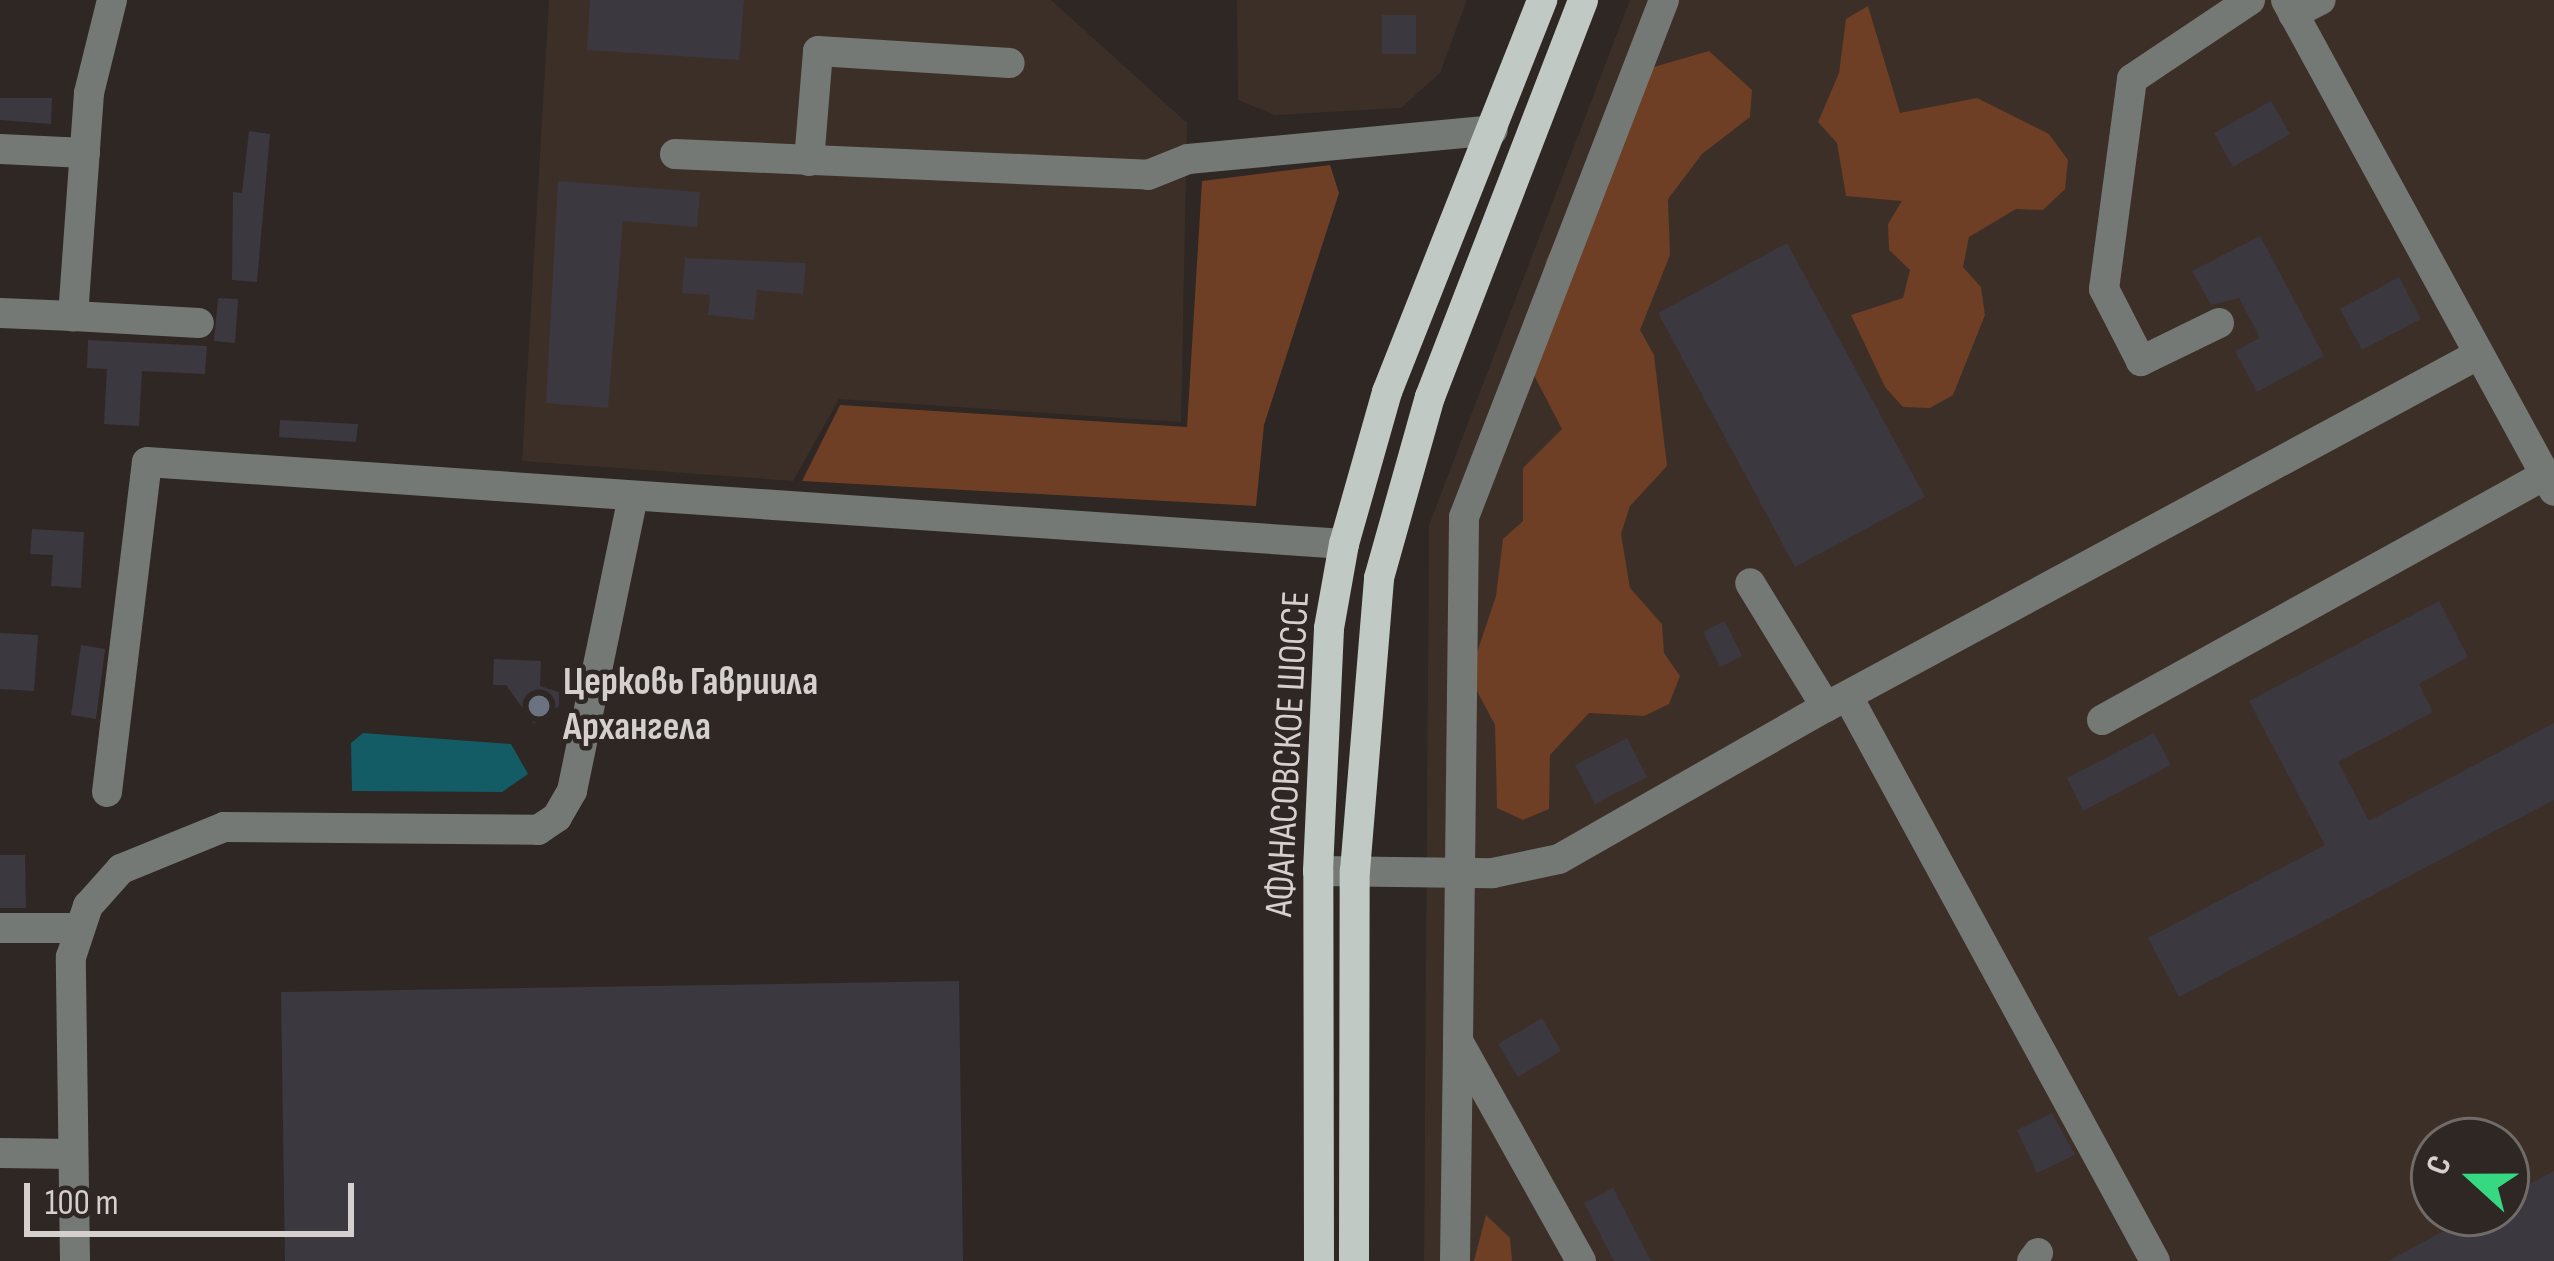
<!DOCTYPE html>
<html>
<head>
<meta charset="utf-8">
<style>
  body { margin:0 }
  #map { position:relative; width:2554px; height:1261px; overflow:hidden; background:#2e2723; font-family:"Sofia Sans Condensed",sans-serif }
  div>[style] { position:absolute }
  .built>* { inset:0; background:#3c2f28 }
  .green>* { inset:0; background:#6e3e25 }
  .water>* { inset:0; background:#135c66 }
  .building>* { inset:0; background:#3c383f }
  .minor>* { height:30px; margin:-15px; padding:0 15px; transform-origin:15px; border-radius:15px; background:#757976 }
  .major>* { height:30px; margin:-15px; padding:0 15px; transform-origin:15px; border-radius:15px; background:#c1c9c4 }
  .dots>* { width:33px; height:33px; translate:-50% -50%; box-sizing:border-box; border:6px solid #2e2723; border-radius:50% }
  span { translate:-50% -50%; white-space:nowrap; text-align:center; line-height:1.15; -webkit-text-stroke:9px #2e2723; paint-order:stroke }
  .poi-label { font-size:39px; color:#d5d0ce; font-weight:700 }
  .left { translate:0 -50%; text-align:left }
  .street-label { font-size:39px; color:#d5d0ce }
  .north { position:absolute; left:2410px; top:1117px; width:120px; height:120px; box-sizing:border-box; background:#2e2723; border:3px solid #716b67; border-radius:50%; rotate:291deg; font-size:33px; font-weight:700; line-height:48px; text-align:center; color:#d5d0ce }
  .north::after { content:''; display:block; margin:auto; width:42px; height:54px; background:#36d881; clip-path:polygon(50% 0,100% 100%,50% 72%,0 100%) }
  .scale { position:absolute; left:24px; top:1183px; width:330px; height:54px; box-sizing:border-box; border:6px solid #d5d0ce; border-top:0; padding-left:15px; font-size:36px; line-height:42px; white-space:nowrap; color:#d5d0ce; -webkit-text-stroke:9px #2e2723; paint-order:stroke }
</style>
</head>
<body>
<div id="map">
  <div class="built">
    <div style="clip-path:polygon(549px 0,1051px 0,1187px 123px,1181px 422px,839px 399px,793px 481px,522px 461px)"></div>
    <div style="clip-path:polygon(1237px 0,1467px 0,1440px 73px,1401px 108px,1275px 115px,1238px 100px)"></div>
    <div style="clip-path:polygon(evenodd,1630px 0,2554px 0,2554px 1261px,1424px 1261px,1429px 525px,1630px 0,2434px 1141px,2506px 1141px,2506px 1213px,2434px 1213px,2434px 1141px)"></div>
  </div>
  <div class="green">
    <div style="clip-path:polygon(1868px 6px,1900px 113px,1977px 98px,2049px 134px,2068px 160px,2065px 189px,2043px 210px,2016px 209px,1969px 237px,1963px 267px,1981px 287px,1985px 315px,1953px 395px,1930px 408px,1903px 407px,1885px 387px,1851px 315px,1903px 298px,1910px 270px,1889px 250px,1888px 224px,1902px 201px,1846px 196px,1837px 143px,1818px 122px,1839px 73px,1846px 19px)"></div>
    <div style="clip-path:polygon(1709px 51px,1752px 90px,1750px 117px,1702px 154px,1668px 199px,1670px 255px,1640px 330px,1654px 355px,1667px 466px,1630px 506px,1621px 534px,1630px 588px,1662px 624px,1664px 653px,1680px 676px,1669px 704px,1644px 716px,1589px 713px,1550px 755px,1549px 809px,1523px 820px,1497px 808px,1495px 725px,1469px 676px,1496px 596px,1503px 539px,1523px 521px,1523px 468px,1562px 429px,1525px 358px,1546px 261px,1633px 73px)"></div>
    <div style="clip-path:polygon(1330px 165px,1339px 193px,1264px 425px,1256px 506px,802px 481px,840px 405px,1187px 427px,1202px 181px)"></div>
    <div style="clip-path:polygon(1486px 1215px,1510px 1238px,1512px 1261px,1474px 1261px)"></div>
  </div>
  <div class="water">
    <div style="clip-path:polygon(363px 733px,511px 744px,528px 774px,502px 792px,352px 791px,351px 743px)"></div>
  </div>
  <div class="building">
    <div style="clip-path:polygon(590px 0,744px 0,739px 60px,587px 50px)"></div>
    <div style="clip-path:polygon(1382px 15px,1416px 15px,1416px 54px,1382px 54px)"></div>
    <div style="clip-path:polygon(0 98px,52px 98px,51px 124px,0 120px)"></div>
    <div style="clip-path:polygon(2271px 101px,2290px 134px,2233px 167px,2214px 133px)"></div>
    <div style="clip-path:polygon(249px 131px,270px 134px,257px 282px,232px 280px,233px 192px,242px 193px)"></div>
    <div style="clip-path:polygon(558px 181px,700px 192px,697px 227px,623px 221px,608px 408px,546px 403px)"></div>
    <div style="clip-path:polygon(2260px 236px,2324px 356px,2257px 392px,2235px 351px,2260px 338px,2239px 298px,2211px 305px,2192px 271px)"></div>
    <div style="clip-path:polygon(1787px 243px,1925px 497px,1795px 567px,1658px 313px)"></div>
    <div style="clip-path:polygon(685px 258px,806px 263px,803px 294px,757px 290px,754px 320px,708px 315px,710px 295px,682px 293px)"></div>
    <div style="clip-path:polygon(2399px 277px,2421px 319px,2362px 350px,2340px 309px)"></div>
    <div style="clip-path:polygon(218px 298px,238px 299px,235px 343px,214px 341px)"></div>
    <div style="clip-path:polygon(88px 340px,207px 346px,205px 374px,142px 371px,139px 426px,104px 424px,107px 369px,87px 368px)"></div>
    <div style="clip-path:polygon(280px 420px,358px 424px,356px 442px,279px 437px)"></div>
    <div style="clip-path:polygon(32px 529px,84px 532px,81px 588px,51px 586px,53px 555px,30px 554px)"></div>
    <div style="clip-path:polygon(2439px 601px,2468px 657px,2419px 684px,2433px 712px,2338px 762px,2369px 821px,2554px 723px,2554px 800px,2179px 997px,2148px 938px,2325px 845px,2249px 701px)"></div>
    <div style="clip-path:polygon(1725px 621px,1742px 656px,1720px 667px,1703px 632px)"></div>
    <div style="clip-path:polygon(0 633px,38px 635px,34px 691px,0 689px)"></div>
    <div style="clip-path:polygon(81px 645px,105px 649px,96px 719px,71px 715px)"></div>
    <div style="clip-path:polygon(494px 659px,541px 661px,540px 686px,559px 692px,559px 706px,534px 724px,506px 685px,493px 685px)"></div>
    <div style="clip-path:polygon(2154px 733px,2171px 765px,2083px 811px,2067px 778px)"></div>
    <div style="clip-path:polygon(1627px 738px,1647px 777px,1595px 804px,1575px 765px)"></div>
    <div style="clip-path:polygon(0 855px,25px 855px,26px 908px,0 908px)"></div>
    <div style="clip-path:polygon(959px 981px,963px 1261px,285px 1261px,281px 992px)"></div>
    <div style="clip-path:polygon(1542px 1018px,1561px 1051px,1518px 1077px,1498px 1044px)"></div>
    <div style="clip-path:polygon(2052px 1113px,2075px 1155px,2037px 1173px,2017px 1130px)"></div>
    <div style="clip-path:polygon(2554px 1171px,2554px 1261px,2388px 1261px,2477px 1213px,2506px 1213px,2506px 1197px)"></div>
    <div style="clip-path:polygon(1613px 1188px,1651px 1261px,1614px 1261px,1584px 1203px)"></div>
  </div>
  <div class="minor">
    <div style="left:112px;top:0;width:96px;rotate:103.9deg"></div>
    <div style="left:89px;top:93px;width:224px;rotate:94.1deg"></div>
    <div style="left:73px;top:316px;width:126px;rotate:3.2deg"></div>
    <div style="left:2286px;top:0;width:559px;rotate:61.37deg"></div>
    <div style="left:2293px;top:14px;width:31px;rotate:-27deg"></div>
    <div style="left:0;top:149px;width:85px;rotate:2.7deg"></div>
    <div style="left:675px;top:154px;width:473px;rotate:2.5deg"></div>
    <div style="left:1148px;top:175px;width:43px;rotate:-21.8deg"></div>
    <div style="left:1188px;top:159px;width:306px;rotate:-5.4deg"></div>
    <div style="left:809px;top:161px;width:110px;rotate:-85.3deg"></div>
    <div style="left:818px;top:51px;width:192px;rotate:3.6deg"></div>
    <div style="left:1px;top:313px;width:72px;rotate:2.4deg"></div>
    <div style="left:2219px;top:323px;width:87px;rotate:154deg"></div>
    <div style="left:2141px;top:361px;width:81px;rotate:-117.2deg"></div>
    <div style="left:2104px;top:289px;width:212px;rotate:-82.4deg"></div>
    <div style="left:2132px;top:79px;width:142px;rotate:-33.8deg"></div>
    <div style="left:1848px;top:697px;width:642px;rotate:61.44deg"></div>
    <div style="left:1826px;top:707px;width:742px;rotate:-28.39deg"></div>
    <div style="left:2102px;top:720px;width:506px;rotate:-28.94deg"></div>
    <div style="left:107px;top:792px;width:332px;rotate:-83.1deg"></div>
    <div style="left:147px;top:462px;width:1200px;rotate:3.92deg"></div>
    <div style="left:1318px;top:871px;width:175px;rotate:0.7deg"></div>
    <div style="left:1493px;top:873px;width:67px;rotate:-12deg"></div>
    <div style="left:1559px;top:859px;width:307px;rotate:-29.7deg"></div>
    <div style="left:1826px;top:707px;width:145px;rotate:-121.5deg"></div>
    <div style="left:0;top:928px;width:77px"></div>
    <div style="left:0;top:1153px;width:72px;rotate:0.8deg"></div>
    <div style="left:75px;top:1261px;width:304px;rotate:-90.8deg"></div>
    <div style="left:71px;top:957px;width:54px;rotate:-71.6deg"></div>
    <div style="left:88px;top:906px;width:50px;rotate:-48.3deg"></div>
    <div style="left:121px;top:869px;width:111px;rotate:-22.2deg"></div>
    <div style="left:224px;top:827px;width:314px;rotate:0.5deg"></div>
    <div style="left:538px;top:830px;width:23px;rotate:-34deg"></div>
    <div style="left:557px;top:817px;width:30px;rotate:-60deg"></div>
    <div style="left:572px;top:791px;width:297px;rotate:-78.3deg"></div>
    <div style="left:1455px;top:1261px;width:220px;rotate:-89.2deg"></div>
    <div style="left:1581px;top:1261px;width:252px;rotate:-119.2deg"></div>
    <div style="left:1458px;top:1041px;width:524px;rotate:-89.34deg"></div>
    <div style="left:1464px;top:517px;width:554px;rotate:-68.85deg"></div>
    <div style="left:2032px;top:1261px;width:10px;rotate:-53deg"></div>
  </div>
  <div class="major">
    <div style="left:1319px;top:1261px;width:390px;rotate:-90.1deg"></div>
    <div style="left:1318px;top:871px;width:243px;rotate:-87.4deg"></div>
    <div style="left:1329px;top:628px;width:85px;rotate:-79.9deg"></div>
    <div style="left:1344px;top:544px;width:158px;rotate:-74.2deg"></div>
    <div style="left:1387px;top:392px;width:422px;rotate:-68.4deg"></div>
    <div style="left:1354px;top:1261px;width:390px;rotate:-89.9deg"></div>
    <div style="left:1355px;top:871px;width:294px;rotate:-85.3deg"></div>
    <div style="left:1379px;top:578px;width:188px;rotate:-74.3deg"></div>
    <div style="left:1430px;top:397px;width:425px;rotate:-68.9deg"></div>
  </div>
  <div class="dots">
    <div style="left:539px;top:706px;background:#6b7280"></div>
  </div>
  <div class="poi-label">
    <span class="left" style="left:563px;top:706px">Церковь Гавриила<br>Архангела</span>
  </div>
  <div class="street-label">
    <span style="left:1289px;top:754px;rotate:-87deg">АФАНАСОВСКОЕ ШОССЕ</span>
  </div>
  <div class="north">С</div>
  <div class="scale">100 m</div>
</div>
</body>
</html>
